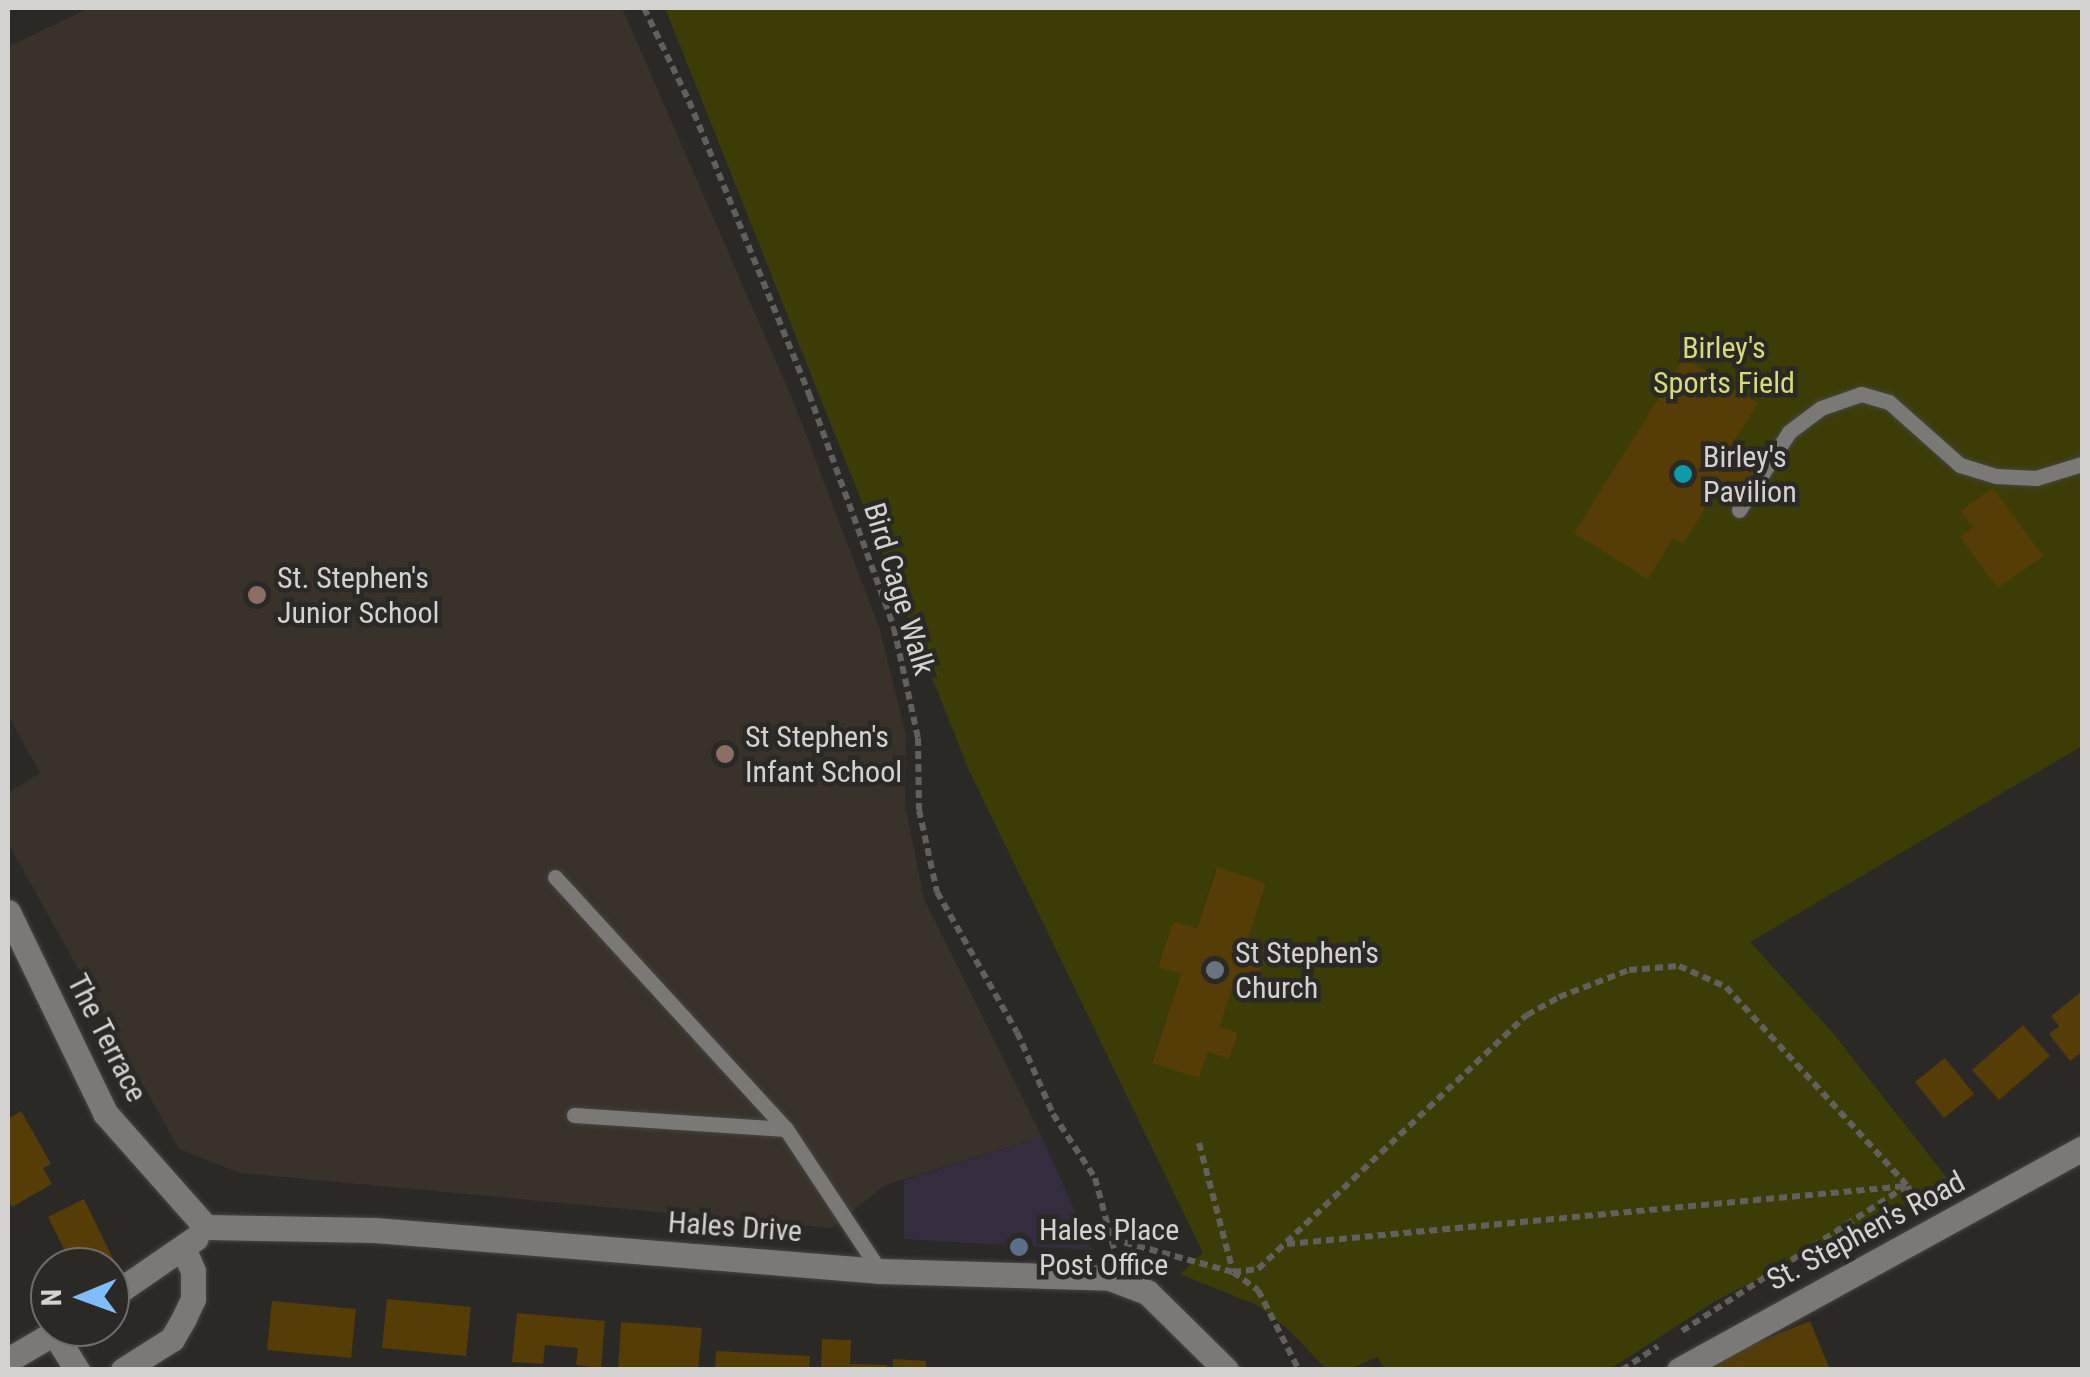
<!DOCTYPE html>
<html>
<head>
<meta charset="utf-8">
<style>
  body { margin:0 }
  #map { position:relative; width:2090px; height:1377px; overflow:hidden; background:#2b2926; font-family:"Roboto Condensed",sans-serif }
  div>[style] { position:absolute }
  .commercial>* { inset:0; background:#352d3d }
  .built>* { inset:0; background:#38322a }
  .green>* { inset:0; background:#3c3d06 }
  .building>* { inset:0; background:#563c07 }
  .path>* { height:6px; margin-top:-3px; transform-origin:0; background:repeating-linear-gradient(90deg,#61605d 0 8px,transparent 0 13px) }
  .roads { filter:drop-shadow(0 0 2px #464441) drop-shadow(0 0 2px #464441) }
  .service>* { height:15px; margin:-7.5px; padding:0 7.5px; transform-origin:7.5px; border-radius:7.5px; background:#7b7975 }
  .minor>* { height:25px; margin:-12.5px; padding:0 12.5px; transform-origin:12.5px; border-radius:12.5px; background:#7b7975 }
  .tertiary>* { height:25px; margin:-12.5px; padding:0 12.5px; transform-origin:12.5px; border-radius:12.5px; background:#7b7975 }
  .dots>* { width:28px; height:28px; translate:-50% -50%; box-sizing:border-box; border:5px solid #2b2926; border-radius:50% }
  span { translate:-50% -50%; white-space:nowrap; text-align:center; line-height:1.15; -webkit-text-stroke:9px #2b2926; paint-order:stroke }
  .park-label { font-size:30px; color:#d7db79 }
  .poi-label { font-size:30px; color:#d3d2d0 }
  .left { translate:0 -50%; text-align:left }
  .street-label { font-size:30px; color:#d3d2d0 }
  .frame { position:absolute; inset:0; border:10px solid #d3d2d0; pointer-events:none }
  .north { position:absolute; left:30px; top:1247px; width:100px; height:100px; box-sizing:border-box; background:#2b2926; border:2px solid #6e6d6a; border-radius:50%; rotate:269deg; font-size:28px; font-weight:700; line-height:40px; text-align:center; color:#d3d2d0 }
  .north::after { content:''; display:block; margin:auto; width:35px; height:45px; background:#80bdfa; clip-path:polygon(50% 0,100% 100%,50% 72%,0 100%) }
</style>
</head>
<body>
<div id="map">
  <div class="commercial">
    <div style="clip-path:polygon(1042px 1137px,1092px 1250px,904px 1239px,904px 1180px)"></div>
  </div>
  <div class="built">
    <div style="clip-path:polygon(89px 8px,622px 8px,794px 403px,880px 630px,906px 735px,905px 805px,924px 899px,1042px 1137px,885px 1185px,832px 1228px,240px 1173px,179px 1149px,8px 843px,8px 793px,40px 773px,8px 715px,8px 47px)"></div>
  </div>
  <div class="green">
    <div style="clip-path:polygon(evenodd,665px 8px,2082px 8px,2082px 746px,1750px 942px,1832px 1032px,1951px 1183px,1717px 1300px,1610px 1369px,1385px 1369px,1377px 1357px,1350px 1369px,1326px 1369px,1289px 1330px,1257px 1305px,1180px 1274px,1203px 1253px,968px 768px,665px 8px,1216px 868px,1266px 883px,1247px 942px,1268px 949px,1253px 995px,1232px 989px,1220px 1027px,1237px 1033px,1229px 1059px,1208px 1052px,1199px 1078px,1152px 1062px,1181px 974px,1158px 966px,1173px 921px,1197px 928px,1216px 868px)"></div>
  </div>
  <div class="building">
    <div style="clip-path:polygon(1684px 358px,1758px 403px,1730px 447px,1760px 465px,1741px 495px,1721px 483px,1683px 544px,1673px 538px,1648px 579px,1574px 533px)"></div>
    <div style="clip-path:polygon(1993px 488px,2043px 556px,1998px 588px,1960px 537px,1973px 527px,1961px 511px)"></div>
    <div style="clip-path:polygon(1217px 867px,1266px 883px,1247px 942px,1268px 949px,1252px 996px,1232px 989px,1220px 1027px,1238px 1033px,1229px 1059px,1208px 1052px,1199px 1078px,1152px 1063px,1181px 974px,1158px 967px,1173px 921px,1197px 928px)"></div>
    <div style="clip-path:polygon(2082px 991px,2082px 1052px,2070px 1061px,2049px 1034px,2059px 1026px,2051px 1016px)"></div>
    <div style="clip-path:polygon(2023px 1025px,2050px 1056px,1999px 1100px,1972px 1070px)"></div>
    <div style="clip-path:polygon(1945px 1058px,1974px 1094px,1944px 1118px,1915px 1082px)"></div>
    <div style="clip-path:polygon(21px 1111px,51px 1164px,43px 1168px,52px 1184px,12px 1207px,8px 1199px,8px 1119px)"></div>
    <div style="clip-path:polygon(84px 1199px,120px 1273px,110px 1278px,110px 1267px,73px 1267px,48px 1217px)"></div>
    <div style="clip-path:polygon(387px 1299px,471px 1307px,466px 1356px,382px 1348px)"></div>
    <div style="clip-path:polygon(272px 1301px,356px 1309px,351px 1358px,267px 1350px)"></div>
    <div style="clip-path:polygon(517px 1313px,605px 1321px,601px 1368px,576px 1365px,578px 1348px,545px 1345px,543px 1364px,512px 1362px)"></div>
    <div style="clip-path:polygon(1810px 1321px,1830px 1370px,1701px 1370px,1699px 1366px)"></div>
    <div style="clip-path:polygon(621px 1322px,702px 1328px,698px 1370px,618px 1370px)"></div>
    <div style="clip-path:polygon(822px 1339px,851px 1340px,850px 1364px,887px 1365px,887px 1370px,821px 1370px)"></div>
    <div style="clip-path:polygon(716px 1351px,810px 1356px,809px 1370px,715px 1370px)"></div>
    <div style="clip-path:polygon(893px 1359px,926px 1361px,926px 1370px,893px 1370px)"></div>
  </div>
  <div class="path">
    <div style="left:644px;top:8px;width:103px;rotate:64.2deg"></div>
    <div style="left:689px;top:101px;width:317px;rotate:67.7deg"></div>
    <div style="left:809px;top:394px;width:249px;rotate:70deg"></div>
    <div style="left:894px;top:628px;width:113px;rotate:77.7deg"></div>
    <div style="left:918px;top:738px;width:72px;rotate:89.2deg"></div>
    <div style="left:919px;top:810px;width:84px;rotate:77.6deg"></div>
    <div style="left:937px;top:892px;width:161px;rotate:60.3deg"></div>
    <div style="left:1017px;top:1032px;width:90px;rotate:66.3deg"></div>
    <div style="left:1053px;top:1114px;width:77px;rotate:56.7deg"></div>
    <div style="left:1095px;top:1178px;width:73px;rotate:75deg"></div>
    <div style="left:1199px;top:1143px;width:133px;rotate:75.2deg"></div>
    <div style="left:1233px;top:1272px;width:25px;rotate:-7deg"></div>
    <div style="left:1258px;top:1269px;width:370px;rotate:-43.4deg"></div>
    <div style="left:1527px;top:1015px;width:37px;rotate:-29deg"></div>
    <div style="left:1559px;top:997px;width:75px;rotate:-21.1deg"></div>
    <div style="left:1629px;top:970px;width:50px;rotate:-4.6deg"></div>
    <div style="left:1679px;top:966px;width:51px;rotate:24.1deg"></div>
    <div style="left:1726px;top:987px;width:270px;rotate:47.6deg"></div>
    <div style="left:1908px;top:1186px;width:22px;rotate:69deg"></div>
    <div style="left:1112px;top:1239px;width:125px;rotate:15.3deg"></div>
    <div style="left:1233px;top:1272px;width:31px;rotate:36deg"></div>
    <div style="left:1258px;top:1290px;width:90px;rotate:62.9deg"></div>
    <div style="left:1287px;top:1244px;width:622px;rotate:-5.35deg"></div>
    <div style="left:1682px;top:1331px;width:267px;rotate:-32.9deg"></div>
    <div style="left:1622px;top:1370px;width:43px;rotate:-33.7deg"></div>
  </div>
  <div class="roads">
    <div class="service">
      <div style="left:1739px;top:510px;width:93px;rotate:-57.3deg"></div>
      <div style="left:1789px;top:432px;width:40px;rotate:-37deg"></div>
      <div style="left:1821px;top:408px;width:42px;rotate:-19.3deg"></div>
      <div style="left:1861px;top:394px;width:29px;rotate:16deg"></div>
      <div style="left:1889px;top:402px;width:95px;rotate:41.6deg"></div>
      <div style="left:1960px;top:465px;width:38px;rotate:17deg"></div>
      <div style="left:1996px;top:476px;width:40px;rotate:2.9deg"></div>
      <div style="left:2036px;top:478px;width:48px;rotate:-16.9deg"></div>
      <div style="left:555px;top:877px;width:342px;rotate:47.5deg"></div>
      <div style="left:574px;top:1115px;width:212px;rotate:3.8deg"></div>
      <div style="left:786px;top:1129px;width:170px;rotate:56.5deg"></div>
    </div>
    <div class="minor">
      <div style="left:8px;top:912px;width:223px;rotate:64.2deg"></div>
      <div style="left:105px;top:1113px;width:152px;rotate:48.5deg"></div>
      <div style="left:206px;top:1227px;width:169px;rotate:1deg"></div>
      <div style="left:375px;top:1230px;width:507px;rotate:4.64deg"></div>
      <div style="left:880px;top:1271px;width:230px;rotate:1.7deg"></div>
      <div style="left:1110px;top:1278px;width:40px;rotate:21deg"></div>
      <div style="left:1147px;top:1292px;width:111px;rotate:44.6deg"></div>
      <div style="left:110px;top:1297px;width:104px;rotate:-34.5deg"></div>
      <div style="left:54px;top:1333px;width:44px;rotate:58.1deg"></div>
      <div style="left:8px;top:1360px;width:65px;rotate:-30.5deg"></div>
      <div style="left:123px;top:1370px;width:58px;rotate:-32.3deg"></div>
      <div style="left:172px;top:1339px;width:24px;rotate:-60deg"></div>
      <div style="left:184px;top:1318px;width:21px;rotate:-65deg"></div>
      <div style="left:193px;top:1299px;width:28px;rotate:-90deg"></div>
      <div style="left:193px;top:1271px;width:23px;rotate:-113deg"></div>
    </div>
    <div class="tertiary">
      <div style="left:1679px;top:1370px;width:460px;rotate:-28.8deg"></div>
    </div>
  </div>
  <div class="dots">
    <div style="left:1683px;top:474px;background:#0f9aa8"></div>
    <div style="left:257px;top:595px;background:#8d6e63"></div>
    <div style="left:725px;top:754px;background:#8d6e63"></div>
    <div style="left:1215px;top:970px;background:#6b7280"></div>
    <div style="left:1019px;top:1247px;background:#5c6f8a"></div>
  </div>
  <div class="park-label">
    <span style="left:1724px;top:365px">Birley's<br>Sports Field</span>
  </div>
  <div class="poi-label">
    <span class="left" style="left:1703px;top:474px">Birley's<br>Pavilion</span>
    <span class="left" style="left:277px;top:595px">St. Stephen's<br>Junior School</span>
    <span class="left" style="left:745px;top:754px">St Stephen's<br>Infant School</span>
    <span class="left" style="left:1235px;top:970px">St Stephen's<br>Church</span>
    <span class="left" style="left:1039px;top:1247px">Hales Place<br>Post Office</span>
  </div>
  <div class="street-label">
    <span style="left:899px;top:589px;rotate:73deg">Bird Cage Walk</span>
    <span style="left:107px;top:1038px;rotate:63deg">The Terrace</span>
    <span style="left:735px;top:1227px;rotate:4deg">Hales Drive</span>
    <span style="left:1866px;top:1231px;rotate:-28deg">St. Stephen's Road</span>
  </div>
  <div class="frame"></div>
  <div class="north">N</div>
</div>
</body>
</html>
